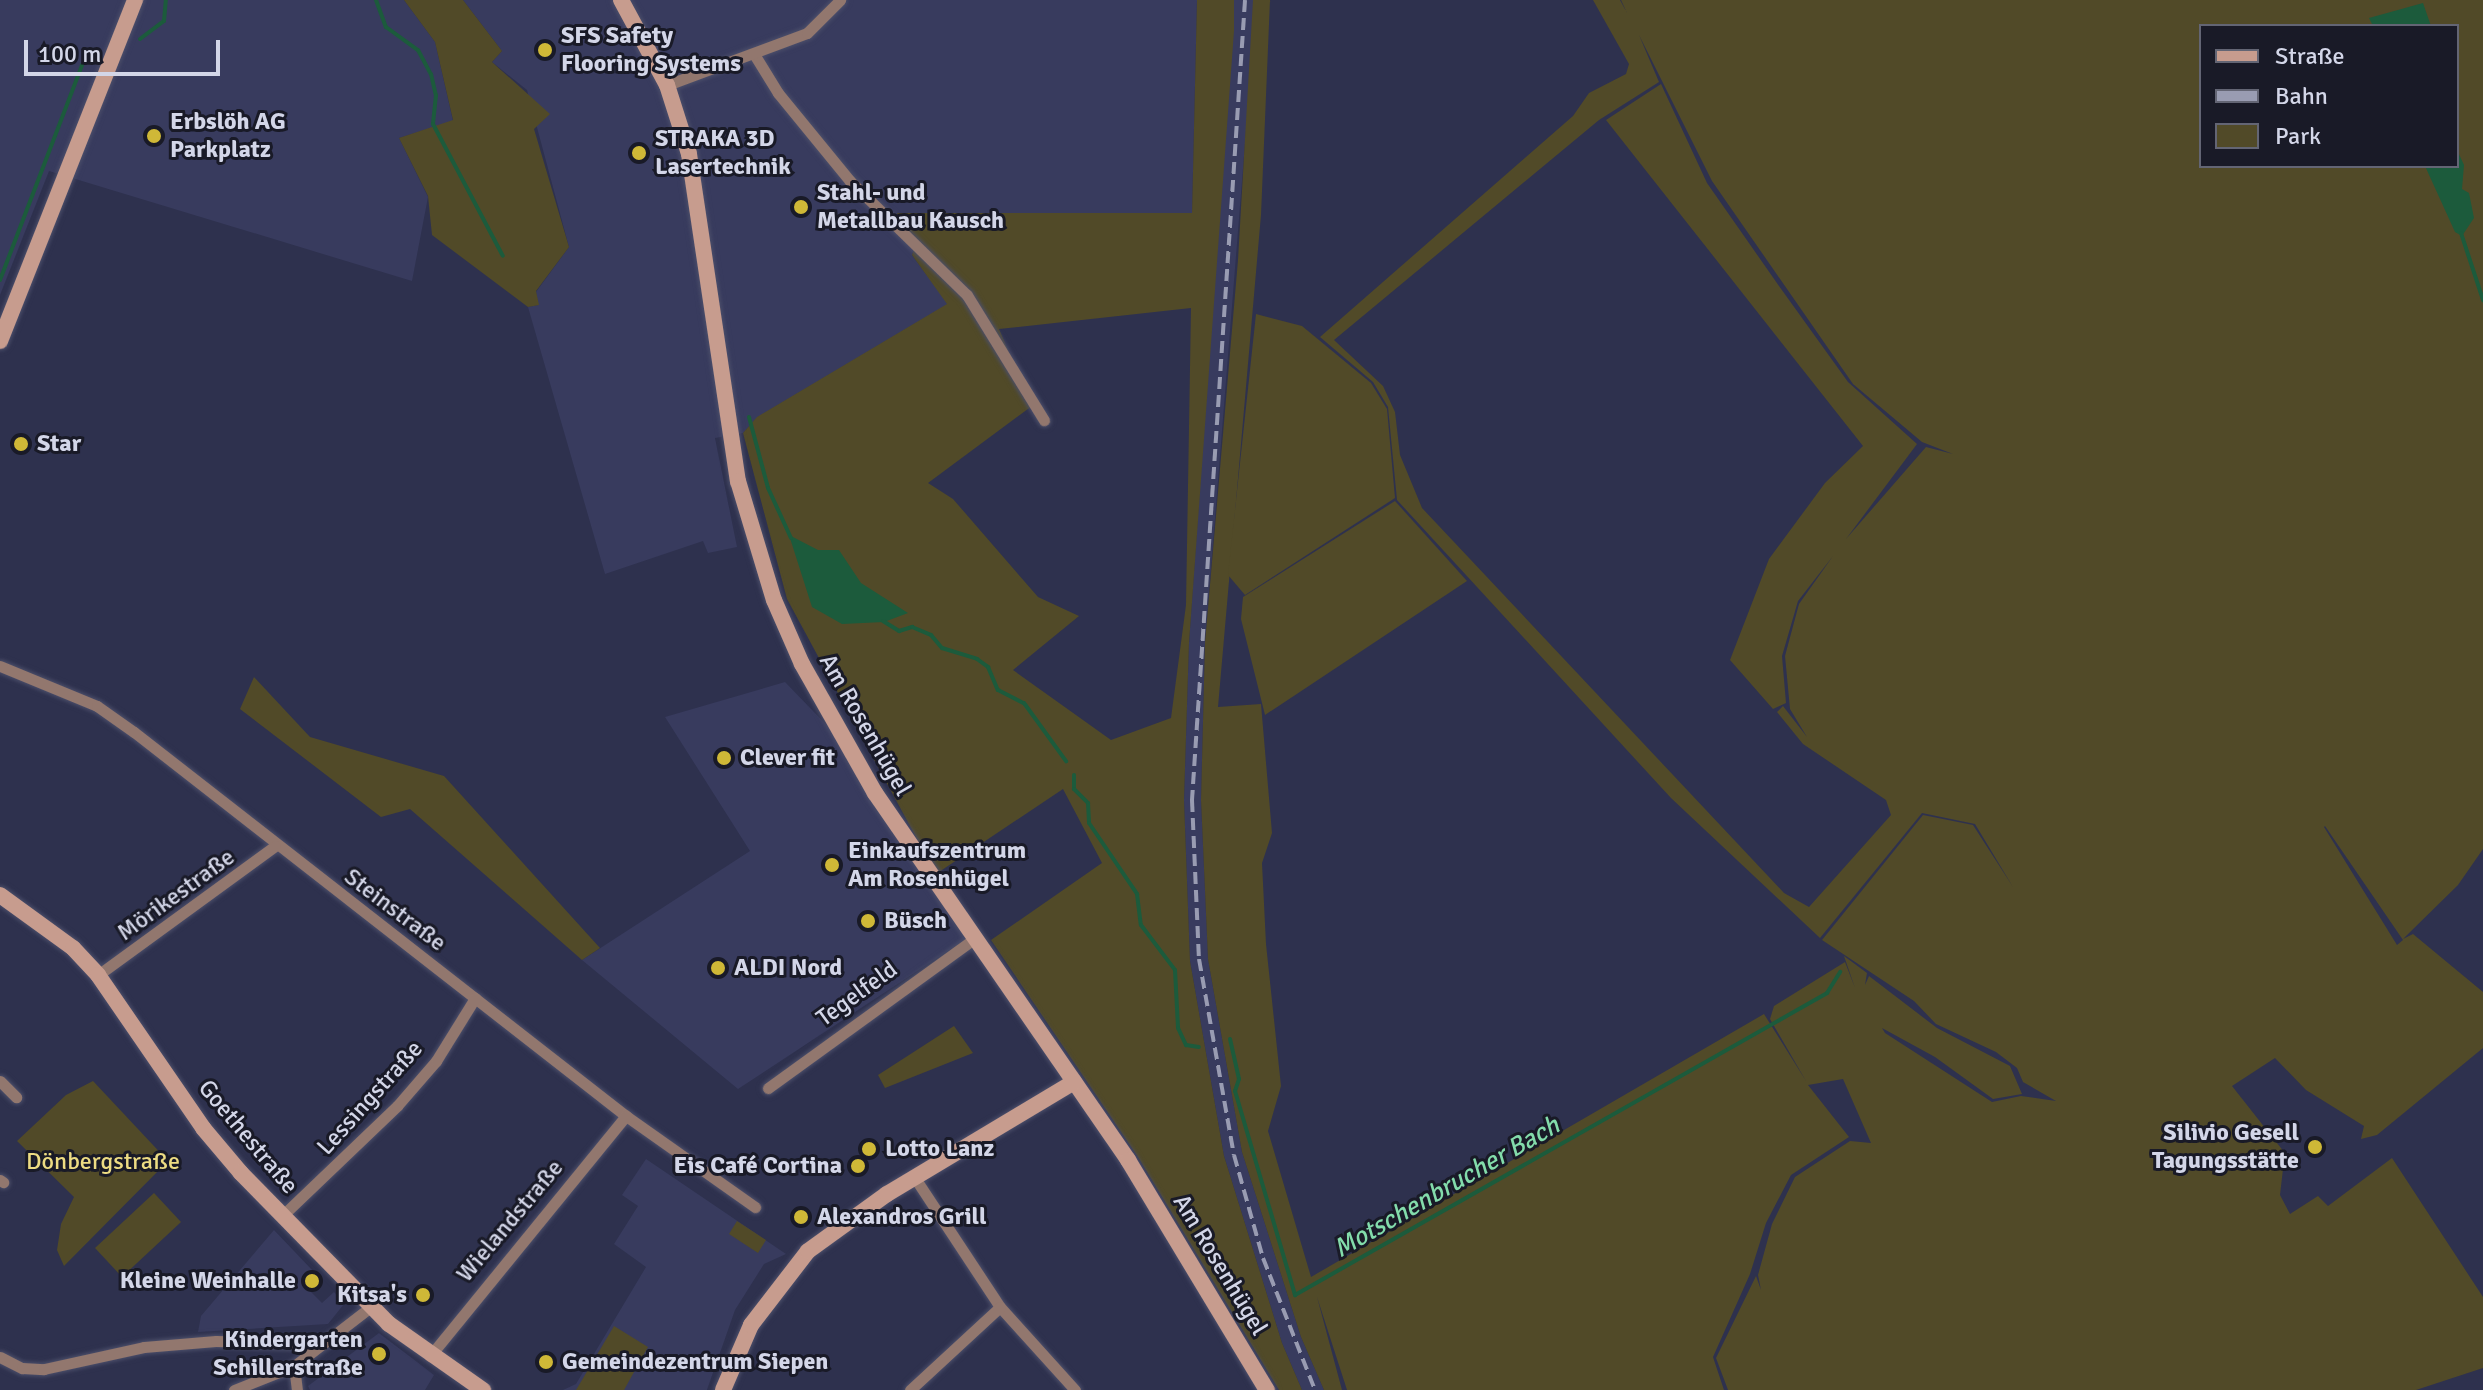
<!DOCTYPE html>
<html>
<head>
<meta charset="utf-8">
<style>
  body { margin:0 }
  #map { position:relative; width:2483px; height:1390px; overflow:hidden; background:#2e314e; font-family:Signika,sans-serif }
  div>[style] { position:absolute }
  .built>* { inset:0; background:#383b5e }
  .green>* { inset:0; background:#514a28 }
  .water>* { inset:0; background:#1c5b3c }
  .stream>* { height:4px; margin:-2px; padding:0 2px; transform-origin:2px; border-radius:2px; background:#1c5b3c }
  .roads { filter:drop-shadow(0 0 2px #4c4f6a) drop-shadow(0 0 2px #4c4f6a) }
  .street>* { height:11px; margin:-5.5px; padding:0 5.5px; transform-origin:5.5px; border-radius:5.5px; background:#92776e }
  .secondary>* { height:16px; margin:-8px; padding:0 8px; transform-origin:8px; border-radius:8px; background:#c79c8e }
  .rail>* { height:4px; margin-top:-2px; transform-origin:0; background:repeating-linear-gradient(90deg,#999cb2 0 12px,transparent 0 18px) }
  .dots>* { width:22px; height:22px; translate:-50% -50%; box-sizing:border-box; border:4px solid #191a27; border-radius:50% }
  span { translate:-50% -50%; white-space:nowrap; text-align:center; line-height:1.15; -webkit-text-stroke:6px #191a27; paint-order:stroke }
  .poi-label { font-size:24px; color:#d3d6e8; font-weight:700 }
  .left { translate:0 -50%; text-align:left }
  .right { translate:-100% -50%; text-align:right }
  .street-label { font-size:24px; color:#d3d6e8 }
  .park-label { font-size:24px; color:#eddc83 }
  .water-label { font-size:26px; color:#83dcab; font-style:italic }
  .legend { position:absolute; left:2199px; top:24px; width:260px; height:144px; box-sizing:border-box; background:#191a27; border:2px solid #636574; margin:0; padding:10px 14px; list-style:none; font-size:24px; color:#d3d6e8 }
  .legend li { display:flex; align-items:center; gap:16px; height:40px }
  .legend b { width:40px; border:2px solid #636574 }
  .scale { position:absolute; left:24px; top:40px; width:196px; height:36px; box-sizing:border-box; border:4px solid #d3d6e8; border-top:0; padding-left:10px; font-size:24px; line-height:28px; white-space:nowrap; color:#d3d6e8; -webkit-text-stroke:6px #191a27; paint-order:stroke }
</style>
</head>
<body>
<div id="map">
  <div class="built">
    <div style="clip-path:polygon(0 0,404px 0,435px 42px,453px 121px,399px 138px,428px 197px,412px 281px,49px 171px,0 295px)"></div>
    <div style="clip-path:polygon(463px 0,1197px 0,1192px 213px,897px 213px,914px 249px,912px 255px,948px 304px,758px 417px,743px 433px,715px 438px,737px 547px,708px 553px,703px 541px,605px 574px,528px 307px,538px 305px,536px 292px,569px 247px,527px 90px,492px 62px,502px 51px)"></div>
    <div style="clip-path:polygon(1234px 0,1253px 0,1254px 31px,1205px 643px,1201px 800px,1208px 959px,1242px 1152px,1301px 1337px,1324px 1390px,1302px 1390px,1282px 1343px,1224px 1156px,1190px 961px,1184px 800px,1189px 643px)"></div>
    <div style="clip-path:polygon(785px 682px,843px 742px,969px 937px,738px 1089px,582px 960px,750px 851px,665px 717px)"></div>
    <div style="clip-path:polygon(646px 1159px,786px 1254px,764px 1264px,735px 1310px,707px 1390px,563px 1390px,576px 1384px,646px 1267px,614px 1244px,638px 1206px,622px 1195px)"></div>
    <div style="clip-path:polygon(274px 1230px,313px 1271px,302px 1283px,322px 1303px,334px 1292px,344px 1304px,328px 1324px,198px 1332px,201px 1316px)"></div>
    <div style="clip-path:polygon(379px 1333px,434px 1375px,425px 1390px,310px 1390px,308px 1386px)"></div>
  </div>
  <div class="green">
    <div style="clip-path:polygon(404px 0,463px 0,502px 51px,492px 62px,550px 114px,534px 129px,569px 247px,536px 291px,539px 305px,528px 307px,432px 235px,428px 196px,399px 138px,453px 120px,435px 42px)"></div>
    <div style="clip-path:polygon(evenodd,1197px 0,1234px 0,1234px 31px,1189px 643px,1184px 800px,1190px 961px,1224px 1156px,1282px 1343px,1302px 1390px,1279px 1390px,1138px 1157px,991px 940px,1102px 863px,1063px 789px,936px 874px,787px 599px,743px 433px,757px 417px,947px 304px,912px 255px,914px 249px,897px 213px,1192px 213px,1197px 0,1191px 308px,1186px 605px,1171px 718px,1111px 740px,1013px 670px,1079px 616px,1038px 597px,953px 499px,928px 483px,1032px 406px,999px 329px,1191px 308px)"></div>
    <div style="clip-path:polygon(evenodd,1253px 0,1270px 0,1261px 215px,1218px 707px,1261px 704px,1272px 833px,1262px 863px,1266px 944px,1281px 1086px,1268px 1131px,1311px 1277px,1764px 1014px,1806px 1081px,1770px 1019px,1774px 1006px,1845px 962px,1855px 988px,1844px 956px,1867px 973px,1865px 985px,1869px 976px,1937px 1028px,2010px 1066px,2022px 1094px,1993px 1099px,1935px 1057px,1882px 1028px,1885px 1033px,1992px 1102px,2021px 1096px,2056px 1101px,2023px 1082px,2017px 1068px,1996px 1052px,1936px 1024px,1914px 1001px,1822px 940px,1923px 815px,1973px 825px,2013px 887px,1975px 824px,1922px 813px,1820px 938px,1671px 798px,1397px 500px,1388px 407px,1373px 382px,1320px 337px,1573px 116px,1589px 93px,1626px 74px,1629px 64px,1593px 0,1620px 0,1627px 13px,1621px 0,2483px 0,2483px 849px,2458px 885px,2403px 939px,2413px 934px,2483px 992px,2483px 1048px,2377px 1135px,2361px 1139px,2364px 1126px,2306px 1090px,2275px 1058px,2232px 1086px,2292px 1162px,2283px 1169px,2280px 1195px,2290px 1214px,2318px 1196px,2328px 1206px,2392px 1158px,2483px 1297px,2483px 1368px,2416px 1390px,1728px 1390px,1716px 1358px,1756px 1276px,1761px 1290px,1758px 1275px,1772px 1224px,1795px 1177px,1850px 1141px,1871px 1143px,1843px 1079px,1808px 1085px,1849px 1137px,1791px 1175px,1766px 1223px,1750px 1274px,1713px 1357px,1724px 1390px,1347px 1390px,1317px 1297px,1342px 1390px,1324px 1390px,1301px 1337px,1242px 1152px,1208px 959px,1201px 800px,1205px 643px,1238px 260px,1253px 0,2201px 26px,2457px 26px,2457px 166px,2201px 166px,2201px 26px,1253px 0,1639px 35px,1712px 181px,1853px 384px,1922px 442px,1953px 454px,1926px 447px,1846px 539px,1917px 444px,1848px 382px,1779px 286px,1707px 183px,1661px 84px,1606px 120px,1863px 446px,1825px 483px,1769px 559px,1730px 660px,1773px 709px,1786px 703px,1782px 656px,1798px 601px,1833px 556px,1799px 604px,1785px 656px,1790px 709px,1807px 737px,1783px 706px,1777px 712px,1803px 744px,1886px 800px,1891px 815px,1809px 907px,1784px 893px,1422px 508px,1400px 455px,1395px 412px,1383px 386px,1334px 340px,1599px 120px,1659px 82px,1639px 35px,1253px 0,2325px 826px,2403px 940px,2397px 945px,2324px 827px,2325px 826px)"></div>
    <div style="clip-path:polygon(1256px 314px,1302px 326px,1371px 383px,1387px 409px,1395px 498px,1245px 595px,1228px 575px)"></div>
    <div style="clip-path:polygon(1395px 501px,1467px 581px,1265px 715px,1241px 619px,1243px 597px)"></div>
    <div style="clip-path:polygon(254px 677px,310px 737px,444px 776px,600px 948px,582px 960px,410px 809px,381px 817px,240px 709px)"></div>
    <div style="clip-path:polygon(954px 1026px,973px 1053px,885px 1088px,878px 1075px)"></div>
    <div style="clip-path:polygon(93px 1081px,168px 1161px,64px 1266px,57px 1250px,61px 1224px,74px 1197px,17px 1141px,66px 1095px)"></div>
    <div style="clip-path:polygon(154px 1193px,181px 1222px,122px 1277px,95px 1248px)"></div>
    <div style="clip-path:polygon(737px 1221px,766px 1240px,758px 1253px,729px 1234px)"></div>
    <div style="clip-path:polygon(614px 1326px,648px 1347px,624px 1390px,576px 1390px)"></div>
  </div>
  <div class="water">
    <div style="clip-path:polygon(2423px 3px,2431px 26px,2373px 26px,2369px 18px)"></div>
    <div style="clip-path:polygon(2457px 150px,2464px 165px,2462px 189px,2469px 193px,2474px 218px,2462px 236px,2455px 232px,2425px 166px,2457px 166px)"></div>
    <div style="clip-path:polygon(789px 535px,818px 550px,839px 550px,861px 583px,908px 613px,884px 622px,842px 624px,812px 607px)"></div>
  </div>
  <div class="stream">
    <div style="left:376px;top:0;width:29px;rotate:70deg"></div>
    <div style="left:386px;top:27px;width:39px;rotate:36deg"></div>
    <div style="left:418px;top:50px;width:27px;rotate:62deg"></div>
    <div style="left:431px;top:74px;width:22px;rotate:77deg"></div>
    <div style="left:436px;top:95px;width:29px;rotate:96deg"></div>
    <div style="left:433px;top:124px;width:149px;rotate:62.1deg"></div>
    <div style="left:140px;top:39px;width:30px;rotate:-37deg"></div>
    <div style="left:164px;top:21px;width:21px;rotate:-85deg"></div>
    <div style="left:2461px;top:233px;width:71px;rotate:71.8deg"></div>
    <div style="left:0;top:280px;width:230px;rotate:-69.1deg"></div>
    <div style="left:749px;top:417px;width:73px;rotate:75deg"></div>
    <div style="left:768px;top:488px;width:55px;rotate:65.3deg"></div>
    <div style="left:883px;top:621px;width:19px;rotate:32deg"></div>
    <div style="left:899px;top:631px;width:14px;rotate:-17deg"></div>
    <div style="left:912px;top:627px;width:21px;rotate:23deg"></div>
    <div style="left:931px;top:635px;width:17px;rotate:50deg"></div>
    <div style="left:942px;top:648px;width:37px;rotate:17deg"></div>
    <div style="left:977px;top:659px;width:14px;rotate:36deg"></div>
    <div style="left:988px;top:667px;width:25px;rotate:67deg"></div>
    <div style="left:998px;top:690px;width:29px;rotate:27deg"></div>
    <div style="left:1024px;top:703px;width:72px;rotate:54.1deg"></div>
    <div style="left:1074px;top:775px;width:14px;rotate:90deg"></div>
    <div style="left:1074px;top:789px;width:20px;rotate:45deg"></div>
    <div style="left:1088px;top:803px;width:20px;rotate:87deg"></div>
    <div style="left:1089px;top:823px;width:86px;rotate:55.9deg"></div>
    <div style="left:1137px;top:894px;width:31px;rotate:83deg"></div>
    <div style="left:1141px;top:925px;width:56px;rotate:52.9deg"></div>
    <div style="left:1175px;top:970px;width:58px;rotate:87deg"></div>
    <div style="left:1178px;top:1028px;width:19px;rotate:65deg"></div>
    <div style="left:1186px;top:1045px;width:13px;rotate:9deg"></div>
    <div style="left:1230px;top:1039px;width:41px;rotate:77.3deg"></div>
    <div style="left:1239px;top:1079px;width:13px;rotate:108deg"></div>
    <div style="left:1235px;top:1091px;width:213px;rotate:73.6deg"></div>
    <div style="left:1295px;top:1295px;width:612px;rotate:-29.58deg"></div>
    <div style="left:1827px;top:993px;width:25px;rotate:-58deg"></div>
  </div>
  <div class="roads">
    <div class="street">
      <div style="left:754px;top:54px;width:46px;rotate:58.4deg"></div>
      <div style="left:778px;top:93px;width:114px;rotate:50.7deg"></div>
      <div style="left:850px;top:181px;width:163px;rotate:44.3deg"></div>
      <div style="left:967px;top:295px;width:147px;rotate:58.4deg"></div>
      <div style="left:667px;top:85px;width:149px;rotate:-20.4deg"></div>
      <div style="left:807px;top:33px;width:47px;rotate:-45deg"></div>
      <div style="left:0;top:666px;width:105px;rotate:22.4deg"></div>
      <div style="left:97px;top:706px;width:45px;rotate:35.1deg"></div>
      <div style="left:134px;top:732px;width:624px;rotate:37.97deg"></div>
      <div style="left:626px;top:1116px;width:158px;rotate:35.2deg"></div>
      <div style="left:98px;top:975px;width:219px;rotate:-36.1deg"></div>
      <div style="left:0;top:1081px;width:23px;rotate:45deg"></div>
      <div style="left:768px;top:1088px;width:256px;rotate:-35.9deg"></div>
      <div style="left:915px;top:1178px;width:154px;rotate:56.6deg"></div>
      <div style="left:1000px;top:1307px;width:112px;rotate:47.9deg"></div>
      <div style="left:0;top:1180px;width:4px;rotate:34deg"></div>
      <div style="left:283px;top:1215px;width:158px;rotate:-43.7deg"></div>
      <div style="left:397px;top:1106px;width:60px;rotate:-49.1deg"></div>
      <div style="left:436px;top:1061px;width:74px;rotate:-58.2deg"></div>
      <div style="left:430px;top:1356px;width:310px;rotate:-50.8deg"></div>
      <div style="left:0;top:1357px;width:25px;rotate:27deg"></div>
      <div style="left:22px;top:1368px;width:22px;rotate:3deg"></div>
      <div style="left:44px;top:1369px;width:102px;rotate:-12.4deg"></div>
      <div style="left:144px;top:1347px;width:72px;rotate:-4.8deg"></div>
      <div style="left:216px;top:1341px;width:106px;rotate:1.6deg"></div>
      <div style="left:294px;top:1366px;width:24px;rotate:83deg"></div>
      <div style="left:234px;top:1390px;width:65px;rotate:-21.8deg"></div>
      <div style="left:294px;top:1366px;width:98px;rotate:-37.6deg"></div>
      <div style="left:910px;top:1390px;width:122px;rotate:-42.7deg"></div>
    </div>
    <div class="secondary">
      <div style="left:621px;top:0;width:97px;rotate:61.6deg"></div>
      <div style="left:667px;top:85px;width:72px;rotate:72.3deg"></div>
      <div style="left:689px;top:154px;width:331px;rotate:81.5deg"></div>
      <div style="left:738px;top:481px;width:124px;rotate:73.2deg"></div>
      <div style="left:774px;top:600px;width:70px;rotate:66.4deg"></div>
      <div style="left:802px;top:664px;width:148px;rotate:60.5deg"></div>
      <div style="left:875px;top:793px;width:446px;rotate:55.4deg"></div>
      <div style="left:1128px;top:1160px;width:269px;rotate:58.9deg"></div>
      <div style="left:0;top:341px;width:367px;rotate:-68.4deg"></div>
      <div style="left:0;top:895px;width:90px;rotate:36deg"></div>
      <div style="left:73px;top:948px;width:37px;rotate:47deg"></div>
      <div style="left:98px;top:975px;width:186px;rotate:55.5deg"></div>
      <div style="left:203px;top:1128px;width:59px;rotate:49.8deg"></div>
      <div style="left:241px;top:1173px;width:211px;rotate:45.6deg"></div>
      <div style="left:389px;top:1324px;width:115px;rotate:35.1deg"></div>
      <div style="left:723px;top:1390px;width:71px;rotate:-66.7deg"></div>
      <div style="left:751px;top:1325px;width:93px;rotate:-52.4deg"></div>
      <div style="left:808px;top:1251px;width:97px;rotate:-35.8deg"></div>
      <div style="left:887px;top:1194px;width:218px;rotate:-30.9deg"></div>
    </div>
  </div>
  <div class="rail">
    <div style="left:1245px;top:0;width:802px;rotate:93.79deg"></div>
    <div style="left:1192px;top:800px;width:159px;rotate:87.5deg"></div>
    <div style="left:1199px;top:959px;width:199px;rotate:79.9deg"></div>
    <div style="left:1234px;top:1155px;width:107px;rotate:74.3deg"></div>
    <div style="left:1263px;top:1258px;width:142px;rotate:68.5deg"></div>
  </div>
  <div class="dots">
    <div style="left:545px;top:50px;background:#cfb837"></div>
    <div style="left:154px;top:136px;background:#cfb837"></div>
    <div style="left:639px;top:153px;background:#cfb837"></div>
    <div style="left:801px;top:207px;background:#cfb837"></div>
    <div style="left:21px;top:444px;background:#cfb837"></div>
    <div style="left:724px;top:758px;background:#cfb837"></div>
    <div style="left:832px;top:865px;background:#cfb837"></div>
    <div style="left:868px;top:921px;background:#cfb837"></div>
    <div style="left:718px;top:968px;background:#cfb837"></div>
    <div style="left:2315px;top:1147px;background:#cfb837"></div>
    <div style="left:869px;top:1149px;background:#cfb837"></div>
    <div style="left:858px;top:1166px;background:#cfb837"></div>
    <div style="left:801px;top:1217px;background:#cfb837"></div>
    <div style="left:312px;top:1281px;background:#cfb837"></div>
    <div style="left:423px;top:1295px;background:#cfb837"></div>
    <div style="left:379px;top:1354px;background:#cfb837"></div>
    <div style="left:546px;top:1362px;background:#cfb837"></div>
  </div>
  <div class="poi-label">
    <span class="left" style="left:561px;top:50px">SFS Safety<br>Flooring Systems</span>
    <span class="left" style="left:170px;top:136px">Erbslöh AG<br>Parkplatz</span>
    <span class="left" style="left:655px;top:153px">STRAKA 3D<br>Lasertechnik</span>
    <span class="left" style="left:817px;top:207px">Stahl- und<br>Metallbau Kausch</span>
    <span class="left" style="left:37px;top:444px">Star</span>
    <span class="left" style="left:740px;top:758px">Clever fit</span>
    <span class="left" style="left:848px;top:865px">Einkaufszentrum<br>Am Rosenhügel</span>
    <span class="left" style="left:884px;top:921px">Büsch</span>
    <span class="left" style="left:734px;top:968px">ALDI Nord</span>
    <span class="right" style="left:2299px;top:1147px">Silivio Gesell<br>Tagungsstätte</span>
    <span class="left" style="left:885px;top:1149px">Lotto Lanz</span>
    <span class="right" style="left:842px;top:1166px">Eis Café Cortina</span>
    <span class="left" style="left:817px;top:1217px">Alexandros Grill</span>
    <span class="right" style="left:296px;top:1281px">Kleine Weinhalle</span>
    <span class="right" style="left:407px;top:1295px">Kitsa's</span>
    <span class="right" style="left:363px;top:1354px">Kindergarten<br>Schillerstraße</span>
    <span class="left" style="left:562px;top:1362px">Gemeindezentrum Siepen</span>
  </div>
  <div class="street-label">
    <span style="left:865px;top:725px;rotate:60deg">Am Rosenhügel</span>
    <span style="left:176px;top:895px;rotate:-36deg">Mörikestraße</span>
    <span style="left:395px;top:910px;rotate:37deg">Steinstraße</span>
    <span style="left:857px;top:994px;rotate:-36deg">Tegelfeld</span>
    <span style="left:370px;top:1098px;rotate:-48deg">Lessingstraße</span>
    <span style="left:248px;top:1137px;rotate:50deg">Goethestraße</span>
    <span style="left:510px;top:1221px;rotate:-50deg">Wielandstraße</span>
    <span style="left:1220px;top:1265px;rotate:59deg">Am Rosenhügel</span>
  </div>
  <div class="park-label">
    <span style="left:103px;top:1162px">Dönbergstraße</span>
  </div>
  <div class="water-label">
    <span style="left:1447px;top:1188px;rotate:-30deg">Motschenbrucher Bach</span>
  </div>
  <ul class="legend">
  <li><b style="height:10px;background:#c79c8e"></b>Straße</li>
  <li><b style="height:10px;background:#999cb2"></b>Bahn</li>
  <li><b style="height:22px;background:#514a28"></b>Park</li>
  </ul>
  <div class="scale">100 m</div>
</div>
</body>
</html>
